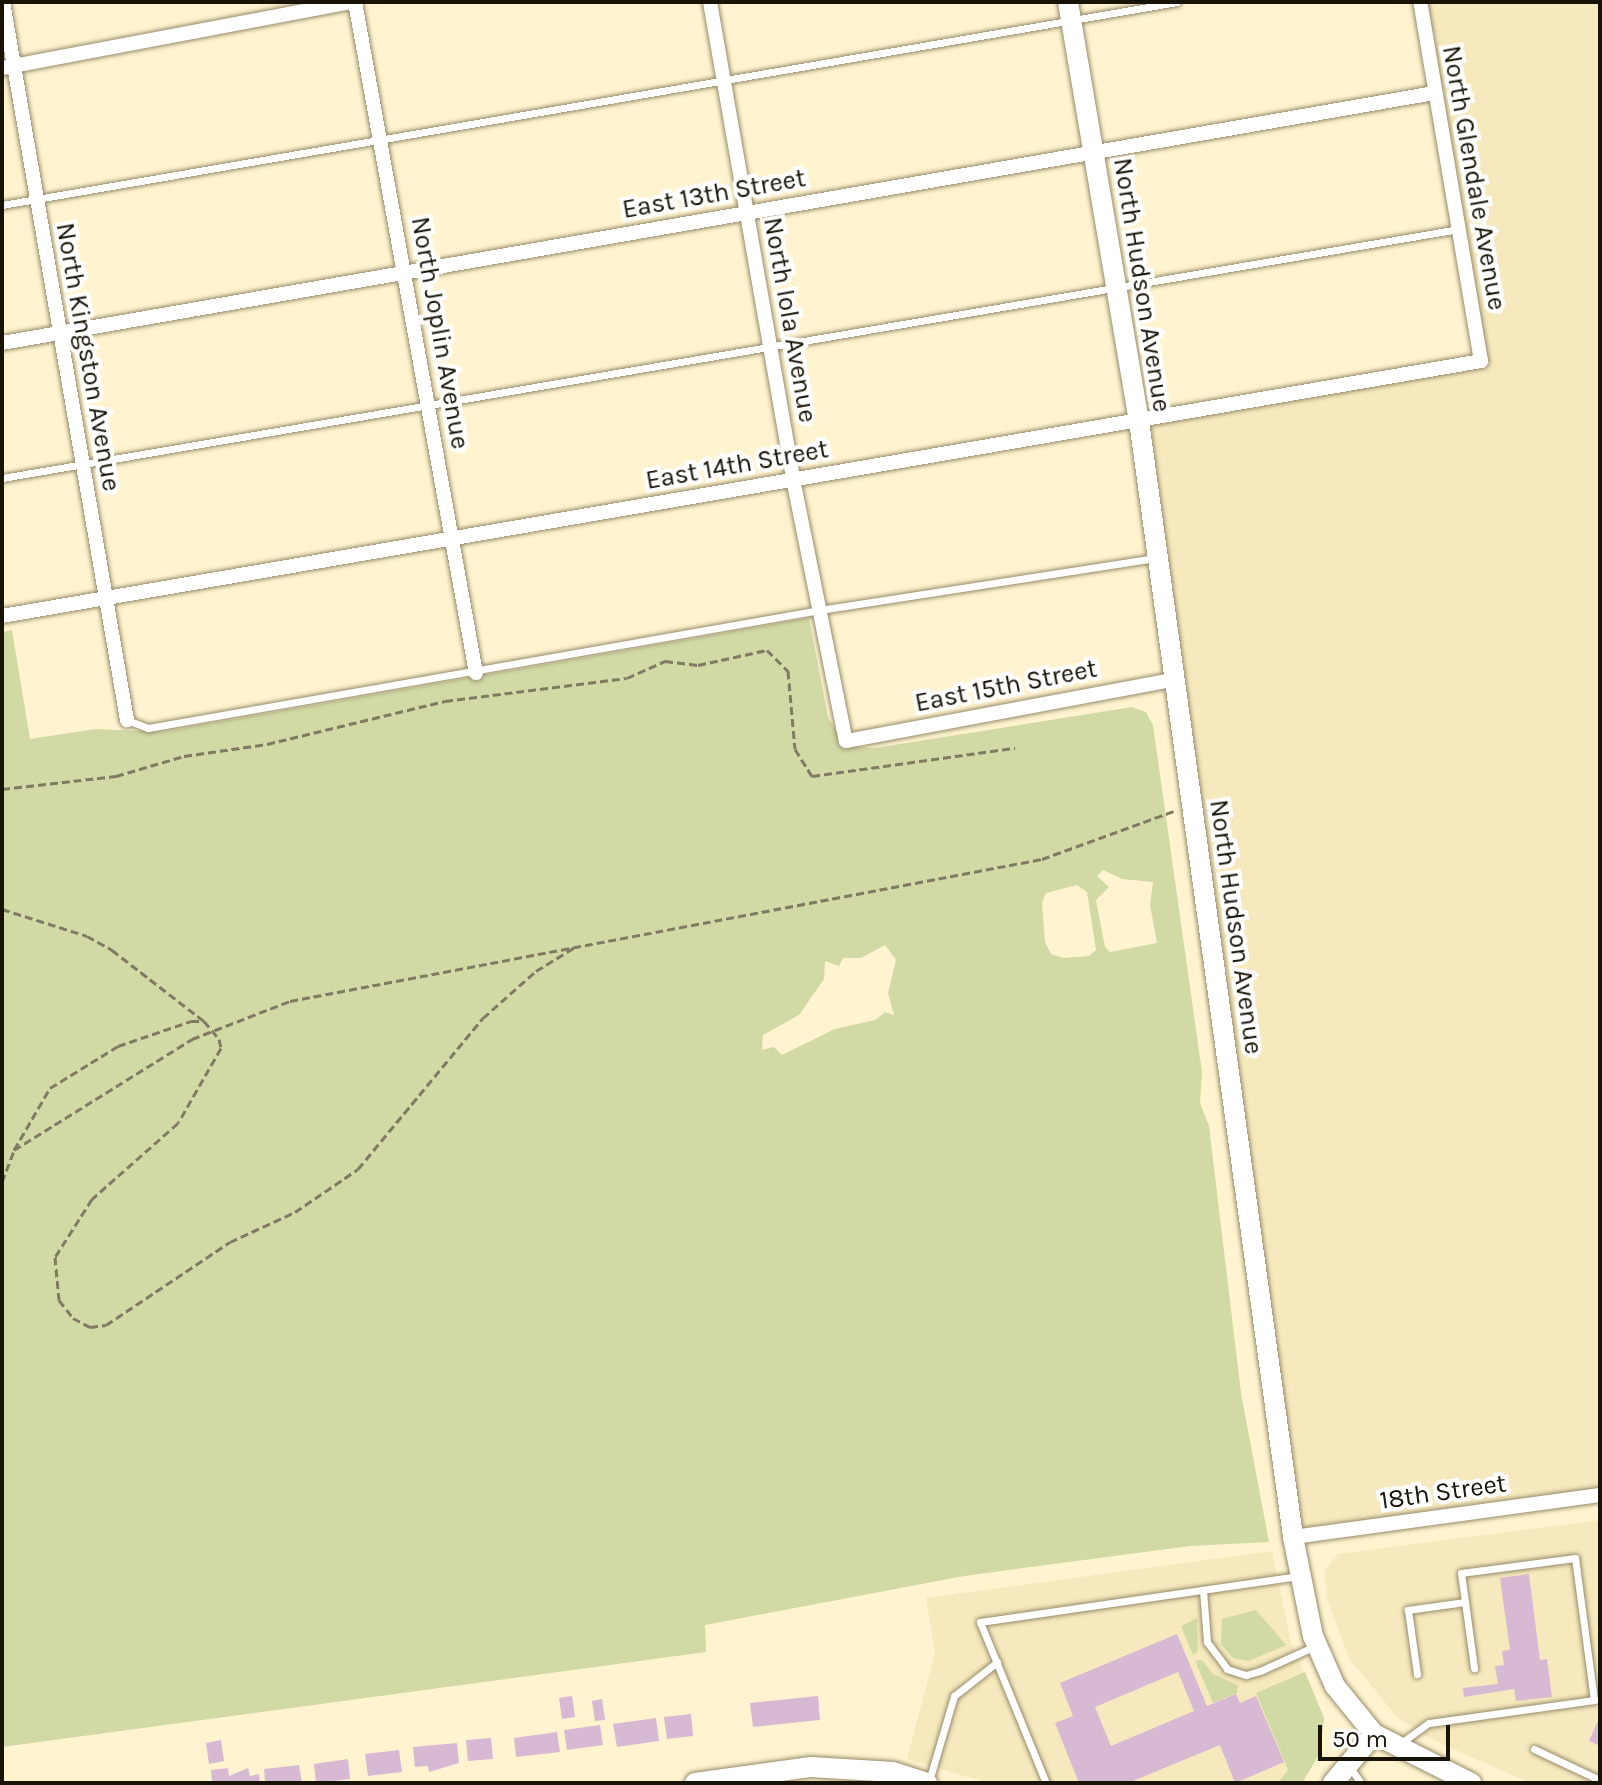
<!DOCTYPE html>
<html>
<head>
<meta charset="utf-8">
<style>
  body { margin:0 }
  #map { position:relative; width:1602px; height:1785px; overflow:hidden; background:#fff4cf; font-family:Karla,sans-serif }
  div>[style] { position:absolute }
  .built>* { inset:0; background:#f6e9bd }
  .green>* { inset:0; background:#d1d9a5 }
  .building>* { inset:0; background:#d7b9d3 }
  .path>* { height:3px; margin-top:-1.5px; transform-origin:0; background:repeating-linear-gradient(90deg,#817a62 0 8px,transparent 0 12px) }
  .roads { filter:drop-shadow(0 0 2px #968b6a) drop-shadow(0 0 2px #968b6a) }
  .lane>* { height:7px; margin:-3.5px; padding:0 3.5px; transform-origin:3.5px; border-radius:3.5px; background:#fff }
  .street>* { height:14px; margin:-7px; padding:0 7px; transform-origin:7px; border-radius:7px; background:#fff }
  .secondary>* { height:20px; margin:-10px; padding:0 10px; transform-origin:10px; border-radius:10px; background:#fff }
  span { translate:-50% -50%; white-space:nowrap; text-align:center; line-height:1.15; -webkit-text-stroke:8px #fff; paint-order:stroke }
  .street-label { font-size:26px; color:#171306 }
  .frame { position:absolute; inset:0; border:4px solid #171306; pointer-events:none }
  .scale { position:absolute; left:1318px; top:1725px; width:132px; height:36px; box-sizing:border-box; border:4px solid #171306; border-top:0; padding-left:10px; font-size:24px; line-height:28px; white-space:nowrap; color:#171306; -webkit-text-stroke:6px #fff; paint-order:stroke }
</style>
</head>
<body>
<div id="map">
  <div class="built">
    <div style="clip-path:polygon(1420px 2px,1600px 2px,1600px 1495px,1293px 1537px,1139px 421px,1481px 361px)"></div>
    <div style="clip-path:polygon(1600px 1520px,1600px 1783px,1530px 1783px,1429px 1738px,1396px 1716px,1349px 1658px,1327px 1599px,1324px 1571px,1338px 1554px)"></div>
    <div style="clip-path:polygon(1272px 1551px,1291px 1643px,1324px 1718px,1320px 1753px,1302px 1783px,989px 1783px,907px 1759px,935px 1653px,926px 1598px)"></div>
  </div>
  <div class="green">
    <div style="clip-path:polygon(evenodd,809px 618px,828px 717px,846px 747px,875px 748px,1132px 707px,1146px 712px,1153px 725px,1202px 1072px,1200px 1103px,1209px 1126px,1241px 1393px,1269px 1542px,1190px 1546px,964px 1576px,705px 1625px,706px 1652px,2px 1747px,2px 632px,12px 630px,30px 739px,96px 729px,161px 732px,809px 618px,1103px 870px,1122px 879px,1153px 882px,1150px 905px,1157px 943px,1110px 952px,1105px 947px,1096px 900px,1109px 887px,1097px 876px,1103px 870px,809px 618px,1077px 885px,1087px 892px,1096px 950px,1089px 956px,1064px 958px,1051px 954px,1045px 942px,1042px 903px,1046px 893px,1077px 885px,809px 618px,885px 945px,896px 960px,888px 993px,894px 1015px,885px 1012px,875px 1020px,835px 1029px,782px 1055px,774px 1047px,762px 1050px,763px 1035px,799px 1015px,824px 979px,825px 961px,839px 966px,843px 958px,861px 958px,885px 945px)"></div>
    <div style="clip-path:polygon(1256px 1610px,1286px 1645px,1249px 1661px,1233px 1658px,1221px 1644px,1222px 1619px)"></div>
    <div style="clip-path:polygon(1197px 1618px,1198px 1651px,1193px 1655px,1181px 1626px)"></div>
    <div style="clip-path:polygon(1202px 1660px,1213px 1674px,1238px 1685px,1237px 1693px,1213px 1703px,1195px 1661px)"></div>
    <div style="clip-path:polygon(1305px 1672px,1324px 1718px,1320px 1753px,1302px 1783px,1278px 1783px,1288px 1770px,1256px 1693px)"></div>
  </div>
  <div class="building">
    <div style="clip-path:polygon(1529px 1574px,1540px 1660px,1547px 1659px,1552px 1697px,1516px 1701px,1514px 1689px,1464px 1697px,1463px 1688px,1498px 1684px,1495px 1666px,1504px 1665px,1502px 1651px,1510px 1650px,1500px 1578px)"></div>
    <div style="clip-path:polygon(evenodd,1177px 1634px,1207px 1706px,1236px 1694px,1240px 1703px,1256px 1696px,1284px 1762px,1235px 1783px,1220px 1745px,1128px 1783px,1079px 1783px,1055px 1723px,1073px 1716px,1060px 1683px,1177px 1634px,1178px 1672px,1194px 1711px,1111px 1746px,1095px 1707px,1178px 1672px)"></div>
    <div style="clip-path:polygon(572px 1696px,575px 1717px,562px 1719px,559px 1698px)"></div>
    <div style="clip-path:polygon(818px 1696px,820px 1720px,753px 1727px,750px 1703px)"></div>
    <div style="clip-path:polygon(602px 1699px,605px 1720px,595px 1721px,592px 1701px)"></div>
    <div style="clip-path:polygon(691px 1714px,693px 1736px,667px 1739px,664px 1717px)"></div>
    <div style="clip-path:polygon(1600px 1716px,1600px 1746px,1589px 1741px)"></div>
    <div style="clip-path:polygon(656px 1718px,659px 1741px,617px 1747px,613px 1724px)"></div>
    <div style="clip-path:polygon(600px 1725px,603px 1745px,567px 1750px,564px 1730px)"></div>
    <div style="clip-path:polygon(557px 1732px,560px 1752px,516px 1757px,514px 1738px)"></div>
    <div style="clip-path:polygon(491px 1738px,493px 1759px,468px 1761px,466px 1740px)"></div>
    <div style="clip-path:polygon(221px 1740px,224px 1761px,209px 1764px,206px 1743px)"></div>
    <div style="clip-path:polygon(457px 1743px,459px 1763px,429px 1772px,428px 1766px,415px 1767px,413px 1747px)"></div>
    <div style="clip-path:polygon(399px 1750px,402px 1772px,368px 1776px,365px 1754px)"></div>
    <div style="clip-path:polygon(348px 1759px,350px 1779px,316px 1783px,314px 1764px)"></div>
    <div style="clip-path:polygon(299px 1765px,302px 1783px,265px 1783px,264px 1769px)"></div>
    <div style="clip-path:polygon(228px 1768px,229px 1776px,248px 1768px,250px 1776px,259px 1774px,260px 1783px,212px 1783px,211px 1770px)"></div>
  </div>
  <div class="path">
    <div style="left:2px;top:789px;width:115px;rotate:-6.5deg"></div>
    <div style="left:116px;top:776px;width:71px;rotate:-16.4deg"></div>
    <div style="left:184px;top:756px;width:84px;rotate:-8.2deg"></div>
    <div style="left:267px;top:744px;width:183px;rotate:-13.6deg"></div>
    <div style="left:445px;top:701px;width:183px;rotate:-7.2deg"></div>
    <div style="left:627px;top:678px;width:42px;rotate:-24.1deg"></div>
    <div style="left:665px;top:661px;width:33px;rotate:7deg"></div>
    <div style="left:698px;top:665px;width:71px;rotate:-12.3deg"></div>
    <div style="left:767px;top:650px;width:30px;rotate:45deg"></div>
    <div style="left:788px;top:671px;width:78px;rotate:84.9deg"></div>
    <div style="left:795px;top:749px;width:32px;rotate:58deg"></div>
    <div style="left:812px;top:776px;width:205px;rotate:-7.9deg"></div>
    <div style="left:2px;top:909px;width:89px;rotate:17.6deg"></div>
    <div style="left:87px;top:936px;width:29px;rotate:29deg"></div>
    <div style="left:112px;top:950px;width:116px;rotate:37.7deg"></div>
    <div style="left:14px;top:1150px;width:72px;rotate:-59.9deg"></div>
    <div style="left:50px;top:1088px;width:80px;rotate:-31.7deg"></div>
    <div style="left:118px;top:1046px;width:77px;rotate:-18.9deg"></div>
    <div style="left:191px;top:1021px;width:13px"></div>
    <div style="left:204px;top:1021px;width:23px;rotate:50deg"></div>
    <div style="left:219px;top:1039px;width:9px;rotate:77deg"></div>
    <div style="left:221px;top:1048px;width:86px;rotate:119.8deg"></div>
    <div style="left:178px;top:1123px;width:115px;rotate:138.5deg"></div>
    <div style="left:92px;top:1199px;width:69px;rotate:122.5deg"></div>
    <div style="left:55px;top:1257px;width:43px;rotate:84.7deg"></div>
    <div style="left:59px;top:1300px;width:23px;rotate:52deg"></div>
    <div style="left:73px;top:1318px;width:19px;rotate:28deg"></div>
    <div style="left:90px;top:1327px;width:16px;rotate:-7deg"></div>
    <div style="left:106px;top:1325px;width:149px;rotate:-33.8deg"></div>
    <div style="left:230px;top:1242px;width:72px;rotate:-24.8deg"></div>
    <div style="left:295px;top:1212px;width:76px;rotate:-34.3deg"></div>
    <div style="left:358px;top:1169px;width:196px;rotate:-50.4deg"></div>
    <div style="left:483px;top:1018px;width:71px;rotate:-41.6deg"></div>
    <div style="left:536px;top:971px;width:46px;rotate:-31.6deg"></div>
    <div style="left:2px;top:1182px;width:34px;rotate:-69deg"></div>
    <div style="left:14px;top:1150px;width:210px;rotate:-31.9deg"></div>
    <div style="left:192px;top:1039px;width:105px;rotate:-21.2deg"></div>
    <div style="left:290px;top:1001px;width:765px;rotate:-10.69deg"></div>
    <div style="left:1042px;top:859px;width:140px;rotate:-20deg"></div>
  </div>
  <div class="roads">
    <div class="lane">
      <div style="left:2px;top:205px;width:1192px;rotate:-9.8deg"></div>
      <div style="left:2px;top:478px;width:1477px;rotate:-9.7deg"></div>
      <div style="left:127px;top:720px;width:22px;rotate:21deg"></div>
      <div style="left:148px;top:728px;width:682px;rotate:-9.96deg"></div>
      <div style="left:820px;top:610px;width:341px;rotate:-8.8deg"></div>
      <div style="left:1203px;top:1590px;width:52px;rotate:85.6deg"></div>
      <div style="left:1207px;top:1642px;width:34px;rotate:53deg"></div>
      <div style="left:1227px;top:1669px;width:20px;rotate:18deg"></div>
      <div style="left:1246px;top:1675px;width:15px;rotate:-16deg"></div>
      <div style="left:1260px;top:1671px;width:60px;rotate:-24.4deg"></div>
      <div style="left:1465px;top:1602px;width:67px;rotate:82.2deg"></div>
      <div style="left:1401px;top:1743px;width:34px;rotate:-36deg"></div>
      <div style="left:1429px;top:1723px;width:167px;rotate:-7.9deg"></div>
      <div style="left:1594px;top:1700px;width:143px;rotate:-97.6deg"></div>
      <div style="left:1575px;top:1558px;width:115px;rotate:172.5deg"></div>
      <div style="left:1461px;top:1573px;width:29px;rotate:82deg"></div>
      <div style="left:1465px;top:1602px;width:58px;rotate:172deg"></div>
      <div style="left:1408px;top:1610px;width:65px;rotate:82deg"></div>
      <div style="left:1534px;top:1749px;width:73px;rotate:25.2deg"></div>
      <div style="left:1349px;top:1766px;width:21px;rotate:55deg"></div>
      <div style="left:929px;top:1781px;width:89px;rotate:-73.6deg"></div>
      <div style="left:954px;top:1696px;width:55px;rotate:-38.3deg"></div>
      <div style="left:1046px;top:1783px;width:174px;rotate:-112.3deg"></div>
      <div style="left:980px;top:1622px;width:322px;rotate:-8.2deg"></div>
    </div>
    <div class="street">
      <div style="left:3px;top:2px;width:729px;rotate:80.2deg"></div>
      <div style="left:355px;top:2px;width:682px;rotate:79.78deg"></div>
      <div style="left:710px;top:2px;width:484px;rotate:80.1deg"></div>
      <div style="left:793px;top:479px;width:267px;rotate:78.6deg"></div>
      <div style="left:846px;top:741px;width:336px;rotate:-10.6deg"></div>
      <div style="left:2px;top:68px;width:356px;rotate:-10.7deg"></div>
      <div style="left:2px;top:343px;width:1455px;rotate:-9.9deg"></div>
      <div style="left:2px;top:616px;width:1501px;rotate:-9.78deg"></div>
      <div style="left:1481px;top:361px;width:364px;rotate:-99.6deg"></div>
      <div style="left:1293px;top:1537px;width:310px;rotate:-7.8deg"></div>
    </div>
    <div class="secondary">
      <div style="left:1068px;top:2px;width:425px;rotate:80.4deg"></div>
      <div style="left:1139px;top:421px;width:1127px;rotate:82.14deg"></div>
      <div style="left:1293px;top:1537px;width:101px;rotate:78.6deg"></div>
      <div style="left:1313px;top:1636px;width:55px;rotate:66.3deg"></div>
      <div style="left:1335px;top:1686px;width:62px;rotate:50.9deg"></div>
      <div style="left:1374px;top:1734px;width:109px;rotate:26.8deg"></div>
      <div style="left:695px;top:1783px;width:117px;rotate:-7.9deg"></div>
      <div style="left:811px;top:1767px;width:82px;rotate:3.5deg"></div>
      <div style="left:893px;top:1772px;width:36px;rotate:18deg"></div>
      <div style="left:1333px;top:1783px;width:64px;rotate:-50.1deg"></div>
    </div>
  </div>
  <div class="street-label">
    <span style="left:1474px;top:178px;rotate:80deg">North Glendale Avenue</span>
    <span style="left:714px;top:194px;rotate:-10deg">East 13th Street</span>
    <span style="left:1142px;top:285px;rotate:81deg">North Hudson Avenue</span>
    <span style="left:790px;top:320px;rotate:80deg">North Iola Avenue</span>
    <span style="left:440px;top:333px;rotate:80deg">North Joplin Avenue</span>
    <span style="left:88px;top:357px;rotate:80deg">North Kingston Avenue</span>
    <span style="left:737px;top:465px;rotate:-10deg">East 14th Street</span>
    <span style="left:1006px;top:686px;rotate:-11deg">East 15th Street</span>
    <span style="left:1236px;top:927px;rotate:82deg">North Hudson Avenue</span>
    <span style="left:1443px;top:1492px;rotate:-8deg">18th Street</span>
  </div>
  <div class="frame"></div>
  <div class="scale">50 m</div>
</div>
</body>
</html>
